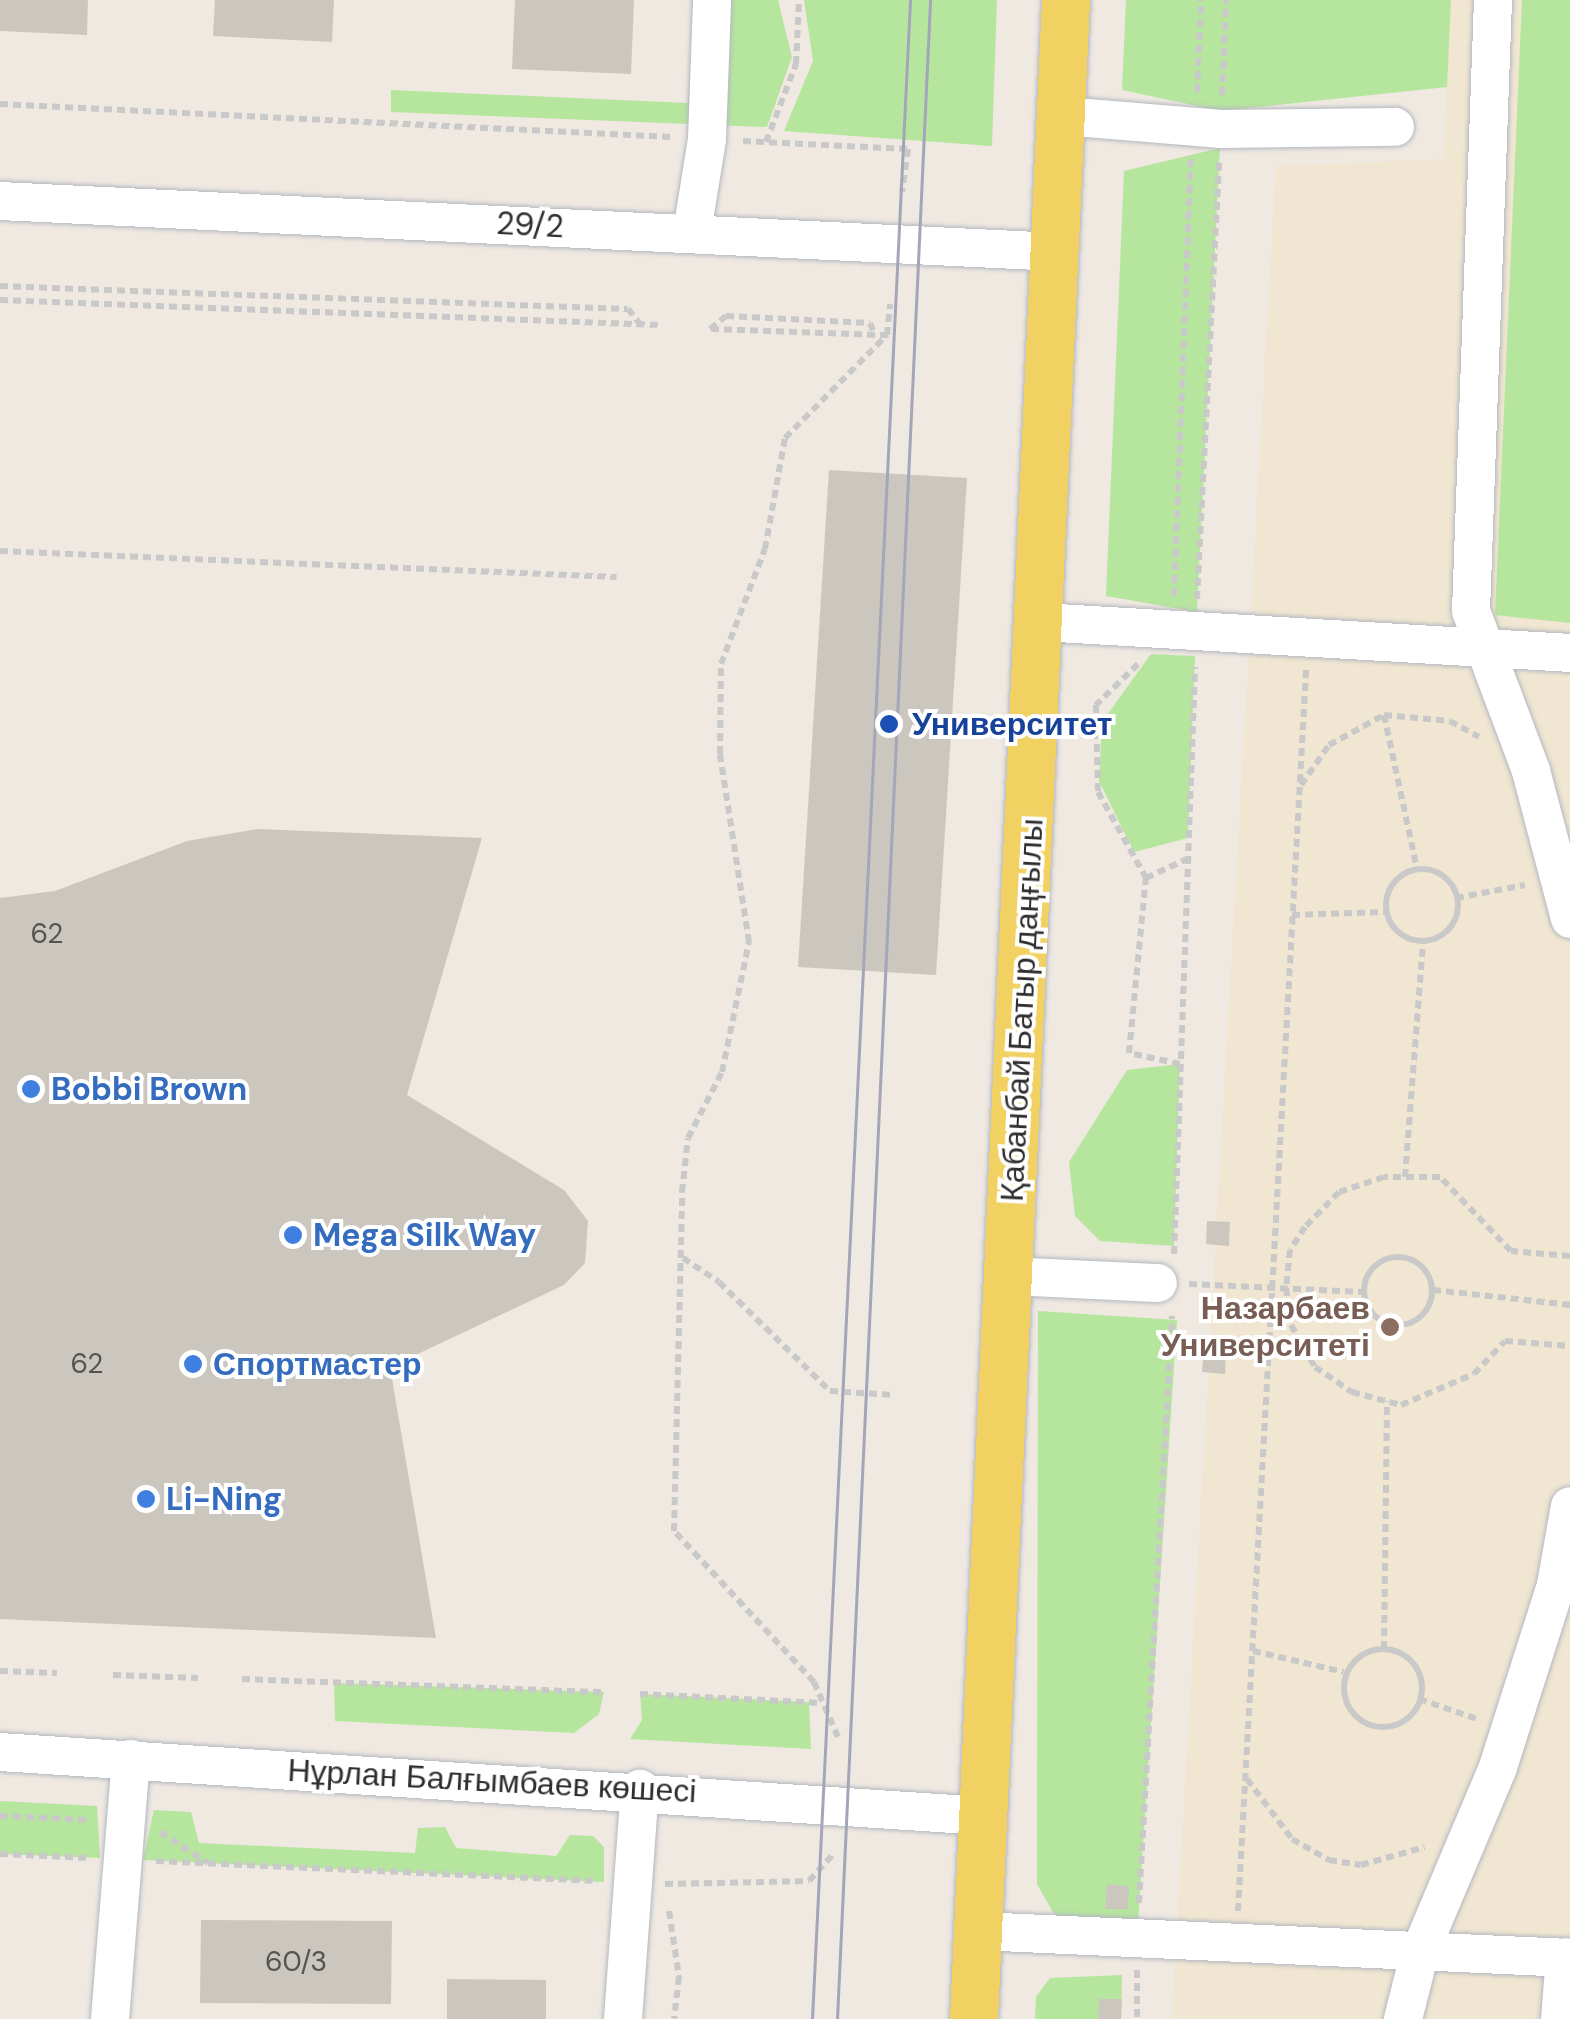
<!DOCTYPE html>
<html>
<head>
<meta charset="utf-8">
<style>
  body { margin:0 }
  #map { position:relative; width:1570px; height:2019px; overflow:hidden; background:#efe9e1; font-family:"DM Sans",sans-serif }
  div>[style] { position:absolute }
  .education>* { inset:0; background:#f0e6d1 }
  .green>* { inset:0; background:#b6e59e }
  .building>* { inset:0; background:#cbc7bf }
  .path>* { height:6px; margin-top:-3px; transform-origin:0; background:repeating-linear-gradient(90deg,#c9c9c9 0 8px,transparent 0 13px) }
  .path>.ring { margin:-3px; padding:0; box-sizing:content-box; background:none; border:6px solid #c9c9c9; border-radius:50% }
  .roads { filter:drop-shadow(0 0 2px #b4b7c1) drop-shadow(0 0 2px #b4b7c1) }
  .minor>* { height:38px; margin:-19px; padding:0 19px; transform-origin:19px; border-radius:19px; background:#fff }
  .major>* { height:48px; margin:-24px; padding:0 24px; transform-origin:24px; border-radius:24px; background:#f2d163 }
  .tram>* { height:2.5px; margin:-1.25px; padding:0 1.25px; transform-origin:1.25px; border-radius:1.25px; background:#a3a6b8 }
  .dots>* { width:28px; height:28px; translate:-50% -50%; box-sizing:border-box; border:5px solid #fff; border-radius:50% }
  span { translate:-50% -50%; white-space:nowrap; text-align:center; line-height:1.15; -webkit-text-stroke:8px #fff; paint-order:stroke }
  .number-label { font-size:28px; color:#555452 }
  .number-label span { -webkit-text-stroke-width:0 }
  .street-label { font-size:32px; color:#2e2e2e }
  .transit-label { font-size:32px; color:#164399; font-weight:700 }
  .left { translate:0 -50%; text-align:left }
  .shop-label { font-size:32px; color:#366cbe; font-weight:700 }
  .education-label { font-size:32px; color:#785e54; font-weight:700 }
  .right { translate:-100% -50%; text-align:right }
</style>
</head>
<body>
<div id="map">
  <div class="education">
    <div style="clip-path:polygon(1451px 0,1570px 0,1570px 2019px,1172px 2019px,1276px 166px,1443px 159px)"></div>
  </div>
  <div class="green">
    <div style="clip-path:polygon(694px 0,778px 0,792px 57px,767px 127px,391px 112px,391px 90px,688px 103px)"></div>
    <div style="clip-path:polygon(804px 0,997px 0,992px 146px,784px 131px,813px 61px)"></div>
    <div style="clip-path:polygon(1126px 0,1451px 0,1447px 87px,1221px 111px,1122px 90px)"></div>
    <div style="clip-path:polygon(1522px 0,1570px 0,1570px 623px,1495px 615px)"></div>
    <div style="clip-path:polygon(1220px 148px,1197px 611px,1197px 612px,1106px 596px,1124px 171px)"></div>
    <div style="clip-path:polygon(1151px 654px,1195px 656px,1188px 838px,1134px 852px,1099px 781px,1102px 722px)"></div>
    <div style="clip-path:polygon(1180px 1064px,1174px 1246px,1100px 1241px,1075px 1216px,1069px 1162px,1127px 1070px)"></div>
    <div style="clip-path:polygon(1038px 1311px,1177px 1320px,1138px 1923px,1055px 1916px,1037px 1884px)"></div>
    <div style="clip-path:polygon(334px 1683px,604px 1692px,599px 1714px,574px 1733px,335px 1721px)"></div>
    <div style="clip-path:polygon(640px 1694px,809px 1702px,811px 1749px,630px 1739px,642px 1720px)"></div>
    <div style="clip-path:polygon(0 1801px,97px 1806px,100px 1858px,0 1854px)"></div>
    <div style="clip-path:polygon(154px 1810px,191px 1812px,199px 1843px,415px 1853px,418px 1828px,445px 1827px,456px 1848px,556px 1856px,570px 1835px,593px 1836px,604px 1847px,604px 1882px,143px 1860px)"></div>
    <div style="clip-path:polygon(1122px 1975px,1121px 2019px,1035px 2019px,1036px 1997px,1050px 1978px)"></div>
  </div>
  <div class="building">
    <div style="clip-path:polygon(0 0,88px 0,87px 35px,0 31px)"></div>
    <div style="clip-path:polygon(215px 0,334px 0,332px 42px,213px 36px)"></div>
    <div style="clip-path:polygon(515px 0,634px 0,631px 74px,512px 69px)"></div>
    <div style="clip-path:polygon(829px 470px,967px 478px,936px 975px,798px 967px)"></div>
    <div style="clip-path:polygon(257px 829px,482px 838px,407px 1095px,564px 1190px,588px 1221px,585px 1263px,564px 1285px,390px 1367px,436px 1638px,0 1619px,0 898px,55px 891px,187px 841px)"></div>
    <div style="clip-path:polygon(1207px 1221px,1230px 1222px,1229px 1246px,1206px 1244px)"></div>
    <div style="clip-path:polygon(1204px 1349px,1226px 1350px,1225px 1374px,1202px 1372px)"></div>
    <div style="clip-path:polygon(1107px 1884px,1129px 1886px,1128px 1909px,1105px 1909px)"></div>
    <div style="clip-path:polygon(201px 1920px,392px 1921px,391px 2004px,200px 2003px)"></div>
    <div style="clip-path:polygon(447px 1979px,546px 1980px,546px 2019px,447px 2019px)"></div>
    <div style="clip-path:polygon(1099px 1999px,1122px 1999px,1121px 2019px,1098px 2019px)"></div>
  </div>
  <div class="path">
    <div style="left:1197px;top:92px;width:92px;rotate:-87.5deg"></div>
    <div style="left:1222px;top:95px;width:95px;rotate:-87.6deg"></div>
    <div style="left:0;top:104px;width:672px;rotate:2.82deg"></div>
    <div style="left:743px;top:141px;width:165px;rotate:2.8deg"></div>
    <div style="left:908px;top:149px;width:43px;rotate:97.9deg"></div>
    <div style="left:766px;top:142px;width:84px;rotate:-69deg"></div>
    <div style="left:796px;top:64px;width:64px;rotate:-87.3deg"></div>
    <div style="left:0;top:286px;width:628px;rotate:2.1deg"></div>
    <div style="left:628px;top:309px;width:19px;rotate:51deg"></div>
    <div style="left:0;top:300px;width:660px;rotate:2.17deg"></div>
    <div style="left:710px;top:329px;width:21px;rotate:-39deg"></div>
    <div style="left:726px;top:316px;width:144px;rotate:2.8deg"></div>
    <div style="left:870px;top:323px;width:13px;rotate:67deg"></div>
    <div style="left:711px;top:329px;width:176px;rotate:2deg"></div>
    <div style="left:0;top:551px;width:617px;rotate:2.42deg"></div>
    <div style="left:1174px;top:596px;width:437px;rotate:-87.8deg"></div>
    <div style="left:1197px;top:599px;width:438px;rotate:-87.1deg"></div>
    <div style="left:1138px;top:664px;width:59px;rotate:135.7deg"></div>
    <div style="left:1096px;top:705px;width:87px;rotate:88.7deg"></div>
    <div style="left:1098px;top:792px;width:98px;rotate:60.8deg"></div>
    <div style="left:1384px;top:715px;width:157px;rotate:77.9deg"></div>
    <div style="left:1301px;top:785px;width:49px;rotate:-55deg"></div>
    <div style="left:1329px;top:745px;width:63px;rotate:-28.6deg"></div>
    <div style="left:1384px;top:715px;width:66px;rotate:5.2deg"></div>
    <div style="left:1450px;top:721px;width:33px;rotate:29deg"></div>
    <div class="ring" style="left:1386px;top:869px;width:66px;height:66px"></div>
    <div style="left:1456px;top:898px;width:70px;rotate:-10.7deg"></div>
    <div style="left:1292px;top:915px;width:92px;rotate:-1.9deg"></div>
    <div style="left:1180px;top:1064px;width:52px;rotate:-167.8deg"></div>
    <div style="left:1129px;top:1053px;width:176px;rotate:-84.5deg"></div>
    <div style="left:1146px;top:878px;width:45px;rotate:-24.9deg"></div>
    <div style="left:1405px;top:1177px;width:235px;rotate:-85.6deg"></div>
    <div style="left:1174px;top:1254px;width:587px;rotate:-87.95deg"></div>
    <div style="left:1570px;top:1256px;width:59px;rotate:-175.2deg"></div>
    <div style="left:1511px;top:1251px;width:103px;rotate:-133.8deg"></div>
    <div style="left:1440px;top:1177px;width:56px;rotate:180deg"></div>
    <div style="left:1384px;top:1177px;width:47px;rotate:161.6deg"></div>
    <div style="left:1339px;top:1192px;width:49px;rotate:134.2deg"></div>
    <div style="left:1305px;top:1227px;width:27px;rotate:123deg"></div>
    <div style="left:1290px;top:1250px;width:38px;rotate:96deg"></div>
    <div style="left:1286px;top:1288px;width:37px;rotate:82deg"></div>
    <div style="left:1291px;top:1325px;width:48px;rotate:60.3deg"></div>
    <div style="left:1315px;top:1367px;width:45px;rotate:34deg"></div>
    <div style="left:1352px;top:1392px;width:51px;rotate:14.9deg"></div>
    <div style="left:1401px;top:1405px;width:79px;rotate:-23deg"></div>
    <div style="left:1474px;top:1374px;width:45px;rotate:-46.8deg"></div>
    <div style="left:1505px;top:1341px;width:65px;rotate:4.4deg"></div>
    <div class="ring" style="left:1364px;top:1257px;width:62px;height:62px"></div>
    <div style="left:683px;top:1258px;width:43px;rotate:33.7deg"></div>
    <div style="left:719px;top:1282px;width:156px;rotate:44.5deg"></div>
    <div style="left:830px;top:1391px;width:64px;rotate:3.6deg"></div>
    <div style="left:1189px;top:1284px;width:174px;rotate:2.6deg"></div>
    <div style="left:1433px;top:1290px;width:138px;rotate:6.2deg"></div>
    <div class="ring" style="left:1344px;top:1649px;width:72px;height:72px"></div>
    <div style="left:1384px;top:1649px;width:248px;rotate:-89.3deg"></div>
    <div style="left:1253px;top:1651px;width:93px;rotate:13deg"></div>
    <div style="left:0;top:1671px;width:57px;rotate:2deg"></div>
    <div style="left:113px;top:1675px;width:85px;rotate:2deg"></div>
    <div style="left:242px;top:1679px;width:362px;rotate:2.1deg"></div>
    <div style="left:640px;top:1694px;width:182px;rotate:2.8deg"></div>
    <div style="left:1419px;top:1699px;width:65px;rotate:19deg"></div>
    <div style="left:838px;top:1737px;width:60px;rotate:-113.6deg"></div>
    <div style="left:814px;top:1682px;width:206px;rotate:-132.8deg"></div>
    <div style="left:674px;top:1531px;width:339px;rotate:-88.6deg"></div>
    <div style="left:682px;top:1192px;width:54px;rotate:-83.7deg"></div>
    <div style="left:688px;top:1138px;width:74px;rotate:-62.7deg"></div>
    <div style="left:722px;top:1072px;width:133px;rotate:-78.3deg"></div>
    <div style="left:749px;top:942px;width:190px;rotate:-98.8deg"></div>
    <div style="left:720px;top:754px;width:90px;rotate:-89.4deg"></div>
    <div style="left:721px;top:664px;width:123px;rotate:-69.1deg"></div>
    <div style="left:765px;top:549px;width:113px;rotate:-79.8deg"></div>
    <div style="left:785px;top:438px;width:145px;rotate:-45.3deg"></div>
    <div style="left:887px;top:335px;width:31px;rotate:-84deg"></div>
    <div style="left:1247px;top:1779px;width:75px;rotate:53.1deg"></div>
    <div style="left:1292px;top:1839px;width:43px;rotate:29.6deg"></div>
    <div style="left:1329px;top:1860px;width:32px;rotate:9deg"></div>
    <div style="left:1361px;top:1865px;width:66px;rotate:-15.7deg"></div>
    <div style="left:0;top:1816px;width:90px;rotate:2.5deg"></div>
    <div style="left:160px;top:1832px;width:57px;rotate:32.9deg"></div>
    <div style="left:0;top:1854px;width:88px;rotate:2.6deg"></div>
    <div style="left:156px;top:1861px;width:442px;rotate:2.6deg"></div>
    <div style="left:665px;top:1884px;width:144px;rotate:-1.2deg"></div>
    <div style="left:809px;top:1881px;width:38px;rotate:-48deg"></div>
    <div style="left:1139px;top:1903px;width:588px;rotate:-86.78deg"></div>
    <div style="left:669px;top:1911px;width:67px;rotate:81.4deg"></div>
    <div style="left:679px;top:1977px;width:42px;rotate:96.8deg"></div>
    <div style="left:1238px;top:1911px;width:1243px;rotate:-86.86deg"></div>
    <div style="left:1137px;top:1970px;width:49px;rotate:90deg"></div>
  </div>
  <div class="roads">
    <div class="minor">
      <div style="left:1493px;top:0;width:611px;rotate:92.06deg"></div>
      <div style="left:1471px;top:611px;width:171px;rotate:69.4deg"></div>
      <div style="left:1531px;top:771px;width:153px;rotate:75.2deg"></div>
      <div style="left:1063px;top:116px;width:159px;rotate:4.7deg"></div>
      <div style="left:1221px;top:129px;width:174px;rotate:-0.7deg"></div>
      <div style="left:0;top:201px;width:1060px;rotate:2.76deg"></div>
      <div style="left:692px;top:232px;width:94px;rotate:-80.8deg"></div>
      <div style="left:707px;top:139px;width:139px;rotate:-87.9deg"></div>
      <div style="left:1041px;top:622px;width:530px;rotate:3.35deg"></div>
      <div style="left:1009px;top:1276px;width:149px;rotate:2.7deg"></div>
      <div style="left:0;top:1752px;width:986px;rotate:3.72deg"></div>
      <div style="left:979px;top:1931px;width:592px;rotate:2.62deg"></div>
      <div style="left:110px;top:2019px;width:261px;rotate:-85.4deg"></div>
      <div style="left:623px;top:2019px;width:231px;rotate:-85.8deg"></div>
      <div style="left:1403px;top:2019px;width:69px;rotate:-75.8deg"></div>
      <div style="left:1420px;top:1952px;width:201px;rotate:-67.1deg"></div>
      <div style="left:1498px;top:1767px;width:191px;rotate:-72.3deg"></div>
      <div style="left:1556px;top:1585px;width:80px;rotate:-80deg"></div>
      <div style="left:1560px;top:2019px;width:62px;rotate:-85.4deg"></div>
    </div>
    <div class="major">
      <div style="left:974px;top:2019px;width:2021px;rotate:-87.39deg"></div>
    </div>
  </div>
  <div class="tram">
    <div style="left:812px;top:2019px;width:2021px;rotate:-87.22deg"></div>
    <div style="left:837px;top:2019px;width:2021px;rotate:-87.36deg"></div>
  </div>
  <div class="dots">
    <div style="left:889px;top:724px;background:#1a4fb4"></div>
    <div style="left:31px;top:1089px;background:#3f7fe0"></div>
    <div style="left:293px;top:1235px;background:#3f7fe0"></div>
    <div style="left:1390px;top:1327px;background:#8d6e63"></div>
    <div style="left:193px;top:1364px;background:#3f7fe0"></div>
    <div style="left:146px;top:1499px;background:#3f7fe0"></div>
  </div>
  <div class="number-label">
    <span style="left:47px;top:934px">62</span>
    <span style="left:87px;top:1364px">62</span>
    <span style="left:296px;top:1962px">60/3</span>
  </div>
  <div class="street-label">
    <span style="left:530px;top:225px;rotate:3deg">29/2</span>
    <span style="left:1022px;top:1010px;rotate:-87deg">Қабанбай Батыр даңғылы</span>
    <span style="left:492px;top:1781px;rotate:3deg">Нұрлан Балғымбаев көшесі</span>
  </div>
  <div class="transit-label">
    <span class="left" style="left:912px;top:724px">Университет</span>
  </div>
  <div class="shop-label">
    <span class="left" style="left:51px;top:1089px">Bobbi Brown</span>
    <span class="left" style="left:313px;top:1235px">Mega Silk Way</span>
    <span class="left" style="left:213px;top:1364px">Спортмастер</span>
    <span class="left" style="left:166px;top:1499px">Li-Ning</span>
  </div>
  <div class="education-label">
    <span class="right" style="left:1370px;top:1327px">Назарбаев<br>Университеті</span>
  </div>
</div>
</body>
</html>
